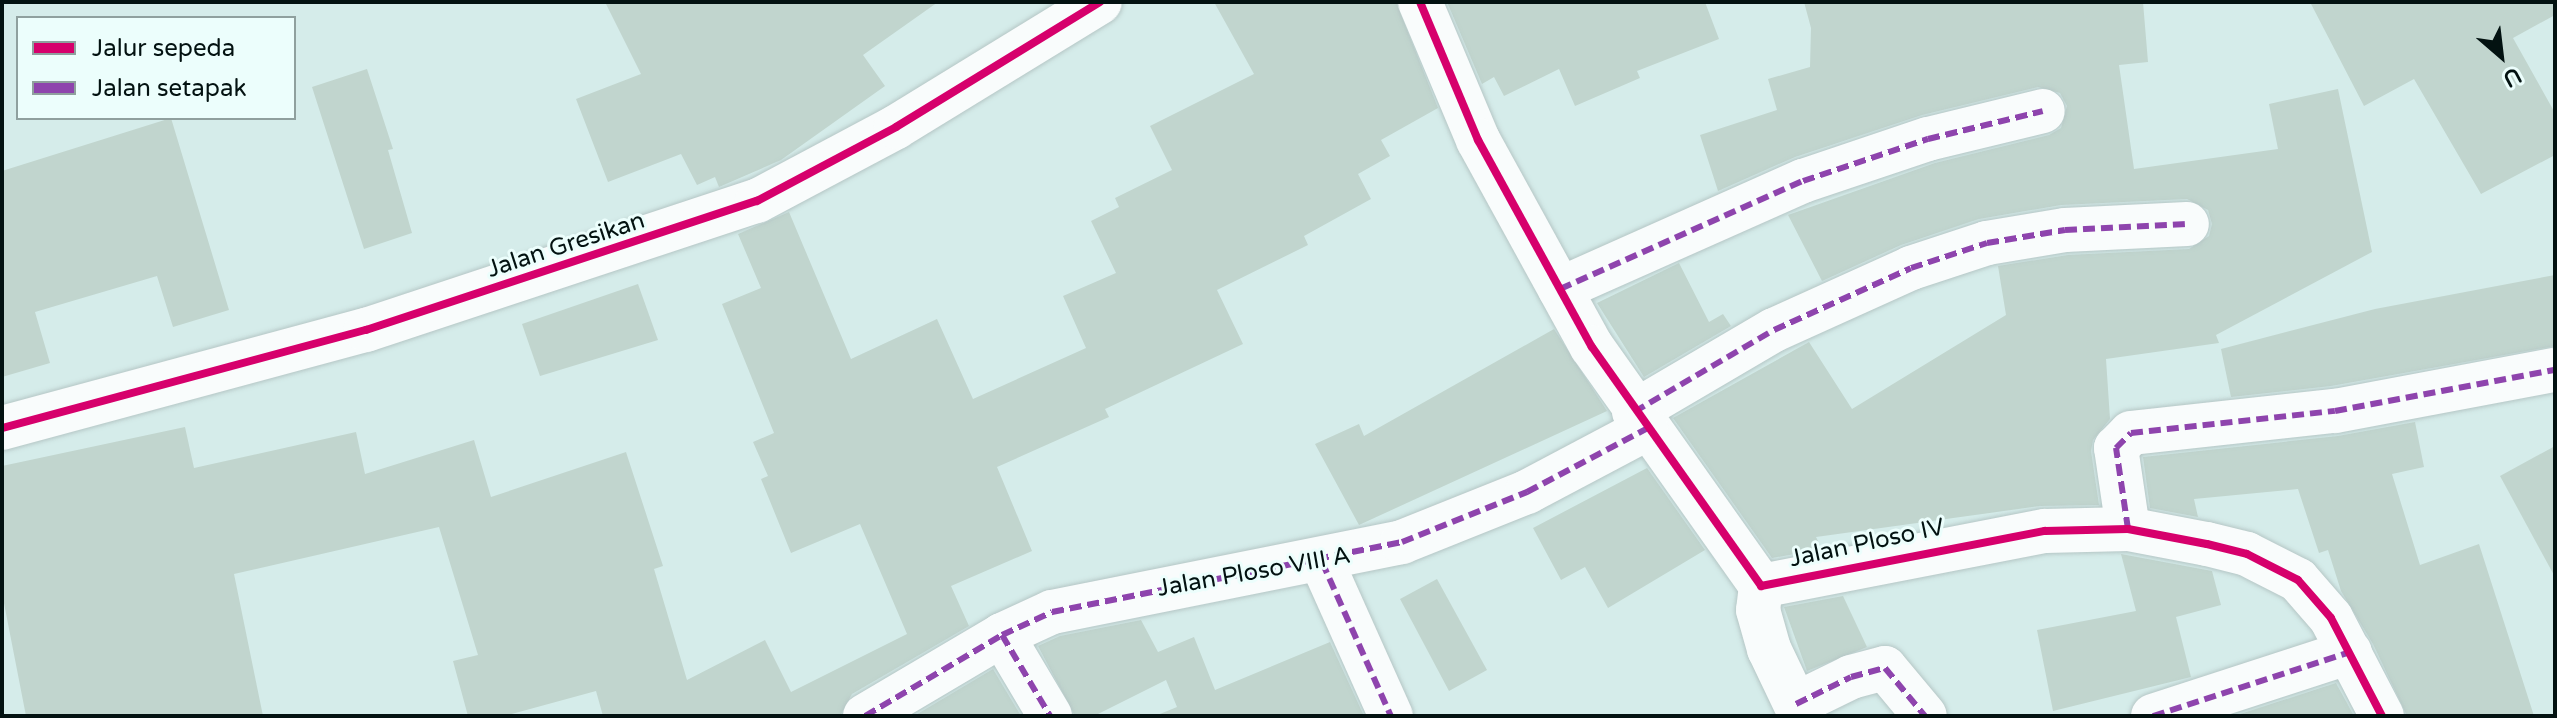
<!DOCTYPE html>
<html>
<head>
<meta charset="utf-8">
<style>
  body { margin:0 }
  #map { position:relative; width:2557px; height:718px; overflow:hidden; background:#d5ecea; font-family:"Varela Round",sans-serif }
  div>[style] { position:absolute }
  .building>* { inset:0; background:#c1d5ce }
  .roads { filter:drop-shadow(0 0 2px #b5c6c5) drop-shadow(0 0 2px #b5c6c5) }
  .minor>* { height:44px; margin:-22px; padding:0 22px; transform-origin:22px; border-radius:22px; background:#f9fcfc }
  .quiet>* { height:6px; margin-top:-3px; transform-origin:0; background:repeating-linear-gradient(90deg,#8e44ad 0 12px,transparent 0 18px) }
  .cycleway>* { height:8px; margin:-4px; padding:0 4px; transform-origin:4px; border-radius:4px; background:#d6006c }
  span { translate:-50% -50%; white-space:nowrap; text-align:center; line-height:1.15; -webkit-text-stroke:6px #ecfefc; paint-order:stroke }
  .street-label { font-size:24px; color:#031211 }
  .frame { position:absolute; inset:0; border:4px solid #031211; pointer-events:none }
  .legend { position:absolute; left:16px; top:16px; width:280px; height:104px; box-sizing:border-box; background:#ecfefc; border:2px solid #8fa09e; margin:0; padding:10px 14px; list-style:none; font-size:24px; color:#031211 }
  .legend li { display:flex; align-items:center; gap:16px; height:40px }
  .legend b { width:40px; border:2px solid #8fa09e }
  .north { position:absolute; left:2461px; top:16px; width:80px; height:80px; -webkit-text-stroke:6px #ecfefc; paint-order:stroke; rotate:152deg; font-size:22px; font-weight:700; line-height:32px; text-align:center; color:#031211 }
  .north::after { content:''; display:block; margin:auto; width:28px; height:36px; background:#031211; clip-path:polygon(50% 0,100% 100%,50% 72%,0 100%) }
</style>
</head>
<body>
<div id="map">
  <div class="building">
    <div style="clip-path:polygon(605px 2px,938px 2px,863px 55px,885px 86px,781px 160px,719px 187px,715px 177px,697px 185px,681px 154px,608px 182px,576px 99px,641px 74px)"></div>
    <div style="clip-path:polygon(1214px 2px,1396px 2px,1438px 108px,1381px 140px,1390px 156px,1358px 174px,1371px 199px,1304px 236px,1308px 245px,1217px 290px,1243px 344px,1105px 409px,1109px 417px,997px 467px,1032px 551px,951px 586px,969px 626px,852px 694px,840px 716px,603px 716px,596px 691px,504px 716px,468px 716px,453px 661px,478px 655px,439px 527px,234px 574px,263px 716px,26px 716px,2px 593px,2px 466px,185px 427px,194px 468px,356px 432px,365px 474px,474px 440px,491px 497px,626px 452px,663px 566px,654px 569px,687px 680px,765px 640px,791px 692px,907px 634px,860px 524px,791px 553px,761px 479px,768px 476px,753px 442px,774px 433px,722px 304px,761px 288px,738px 234px,789px 212px,851px 359px,937px 319px,973px 399px,1086px 348px,1063px 296px,1116px 273px,1091px 221px,1119px 207px,1115px 198px,1172px 170px,1150px 126px,1254px 74px)"></div>
    <div style="clip-path:polygon(1447px 2px,1705px 2px,1719px 39px,1637px 71px,1640px 78px,1575px 106px,1559px 69px,1504px 96px,1494px 77px,1482px 84px)"></div>
    <div style="clip-path:polygon(1804px 2px,2143px 2px,2148px 62px,2119px 65px,2134px 169px,2278px 149px,2269px 104px,2338px 89px,2372px 252px,2216px 335px,2219px 343px,2106px 359px,2110px 419px,2093px 440px,2091px 451px,2099px 505px,2040px 506px,1816px 537px,1822px 549px,1772px 558px,1673px 418px,1809px 342px,1852px 409px,2006px 315px,1998px 266px,2068px 255px,2189px 249px,2209px 236px,2212px 224px,2208px 210px,2187px 199px,2061px 205px,1979px 219px,1901px 245px,1822px 281px,1788px 215px,1935px 163px,2049px 135px,2061px 128px,2067px 106px,2060px 93px,2038px 87px,1922px 115px,1795px 157px,1718px 191px,1700px 135px,1777px 110px,1768px 79px,1810px 67px,1811px 28px)"></div>
    <div style="clip-path:polygon(2310px 2px,2555px 2px,2555px 15px,2513px 38px,2555px 113px,2555px 155px,2481px 194px,2414px 79px,2364px 106px)"></div>
    <div style="clip-path:polygon(367px 69px,393px 149px,388px 150px,412px 233px,364px 249px,312px 87px)"></div>
    <div style="clip-path:polygon(171px 118px,229px 310px,173px 327px,157px 276px,35px 312px,50px 363px,2px 377px,2px 171px)"></div>
    <div style="clip-path:polygon(1679px 263px,1709px 322px,1723px 314px,1731px 326px,1644px 377px,1597px 303px)"></div>
    <div style="clip-path:polygon(2555px 275px,2555px 346px,2331px 386px,2231px 397px,2221px 349px,2375px 309px)"></div>
    <div style="clip-path:polygon(638px 284px,658px 340px,540px 376px,522px 324px)"></div>
    <div style="clip-path:polygon(1554px 329px,1607px 411px,1359px 525px,1315px 444px,1359px 424px,1364px 436px)"></div>
    <div style="clip-path:polygon(2415px 422px,2424px 467px,2392px 474px,2420px 565px,2479px 544px,2534px 716px,2407px 716px,2373px 644px,2341px 591px,2328px 550px,2319px 553px,2298px 489px,2194px 499px,2198px 517px,2150px 508px,2143px 457px,2338px 436px)"></div>
    <div style="clip-path:polygon(2555px 446px,2555px 577px,2500px 476px)"></div>
    <div style="clip-path:polygon(1647px 468px,1705px 550px,1608px 608px,1585px 567px,1561px 580px,1533px 528px)"></div>
    <div style="clip-path:polygon(2121px 554px,2212px 571px,2221px 605px,2176px 617px,2191px 677px,2053px 711px,2037px 630px,2136px 611px)"></div>
    <div style="clip-path:polygon(1437px 579px,1487px 670px,1449px 691px,1400px 599px)"></div>
    <div style="clip-path:polygon(1843px 596px,1867px 647px,1807px 671px,1784px 607px)"></div>
    <div style="clip-path:polygon(1141px 620px,1158px 652px,1194px 637px,1215px 690px,1330px 642px,1364px 716px,1155px 716px,1177px 707px,1166px 680px,1094px 716px,1075px 716px,1038px 646px,1060px 636px)"></div>
    <div style="clip-path:polygon(993px 669px,1021px 716px,914px 716px)"></div>
    <div style="clip-path:polygon(2336px 683px,2354px 716px,2234px 716px)"></div>
  </div>
  <div class="roads">
    <div class="minor">
      <div style="left:1420px;top:2px;width:150px;rotate:67.2deg"></div>
      <div style="left:1478px;top:140px;width:236px;rotate:61.2deg"></div>
      <div style="left:1592px;top:347px;width:293px;rotate:54.7deg"></div>
      <div style="left:1761px;top:586px;width:289px;rotate:-11deg"></div>
      <div style="left:2045px;top:531px;width:83px;rotate:-1.4deg"></div>
      <div style="left:2128px;top:529px;width:80px;rotate:10.8deg"></div>
      <div style="left:2207px;top:544px;width:41px;rotate:14deg"></div>
      <div style="left:2247px;top:554px;width:57px;rotate:27deg"></div>
      <div style="left:2298px;top:580px;width:50px;rotate:49deg"></div>
      <div style="left:2331px;top:618px;width:110px;rotate:62.5deg"></div>
      <div style="left:1560px;top:289px;width:266px;rotate:-24deg"></div>
      <div style="left:1803px;top:181px;width:132px;rotate:-18.6deg"></div>
      <div style="left:1928px;top:139px;width:118px;rotate:-13.7deg"></div>
      <div style="left:1634px;top:412px;width:162px;rotate:-30.4deg"></div>
      <div style="left:1774px;top:330px;width:150px;rotate:-24.3deg"></div>
      <div style="left:1911px;top:268px;width:80px;rotate:-18.2deg"></div>
      <div style="left:1987px;top:243px;width:79px;rotate:-9.5deg"></div>
      <div style="left:2065px;top:230px;width:122px;rotate:-2.8deg"></div>
      <div style="left:2px;top:428px;width:377px;rotate:-15.1deg"></div>
      <div style="left:366px;top:330px;width:412px;rotate:-18.3deg"></div>
      <div style="left:757px;top:201px;width:157px;rotate:-28deg"></div>
      <div style="left:896px;top:127px;width:239px;rotate:-31.5deg"></div>
      <div style="left:2128px;top:529px;width:82px;rotate:-98.4deg"></div>
      <div style="left:2116px;top:448px;width:21px;rotate:-45deg"></div>
      <div style="left:2131px;top:433px;width:205px;rotate:-6.2deg"></div>
      <div style="left:2335px;top:411px;width:224px;rotate:-10.6deg"></div>
      <div style="left:1322px;top:562px;width:169px;rotate:65.9deg"></div>
      <div style="left:1761px;top:586px;width:24px;rotate:97deg"></div>
      <div style="left:1758px;top:610px;width:41px;rotate:74.2deg"></div>
      <div style="left:1769px;top:649px;width:74px;rotate:64.5deg"></div>
      <div style="left:1002px;top:635px;width:94px;rotate:59.3deg"></div>
      <div style="left:1796px;top:704px;width:61px;rotate:-26.1deg"></div>
      <div style="left:1851px;top:677px;width:35px;rotate:-15deg"></div>
      <div style="left:1885px;top:668px;width:62px;rotate:50.2deg"></div>
      <div style="left:865px;top:716px;width:159px;rotate:-30.6deg"></div>
      <div style="left:1002px;top:635px;width:55px;rotate:-24.7deg"></div>
      <div style="left:1052px;top:612px;width:357px;rotate:-11.3deg"></div>
      <div style="left:1402px;top:542px;width:135px;rotate:-21.8deg"></div>
      <div style="left:1527px;top:492px;width:135px;rotate:-27.9deg"></div>
      <div style="left:2153px;top:716px;width:207px;rotate:-18deg"></div>
    </div>
  </div>
  <div class="quiet">
    <div style="left:1560px;top:289px;width:266px;rotate:-24deg"></div>
    <div style="left:1803px;top:181px;width:132px;rotate:-18.6deg"></div>
    <div style="left:1928px;top:139px;width:118px;rotate:-13.7deg"></div>
    <div style="left:1634px;top:412px;width:162px;rotate:-30.4deg"></div>
    <div style="left:1774px;top:330px;width:150px;rotate:-24.3deg"></div>
    <div style="left:1911px;top:268px;width:80px;rotate:-18.2deg"></div>
    <div style="left:1987px;top:243px;width:79px;rotate:-9.5deg"></div>
    <div style="left:2065px;top:230px;width:122px;rotate:-2.8deg"></div>
    <div style="left:2128px;top:529px;width:82px;rotate:-98.4deg"></div>
    <div style="left:2116px;top:448px;width:21px;rotate:-45deg"></div>
    <div style="left:2131px;top:433px;width:205px;rotate:-6.2deg"></div>
    <div style="left:2335px;top:411px;width:224px;rotate:-10.6deg"></div>
    <div style="left:1322px;top:562px;width:169px;rotate:65.9deg"></div>
    <div style="left:1002px;top:635px;width:94px;rotate:59.3deg"></div>
    <div style="left:1796px;top:704px;width:61px;rotate:-26.1deg"></div>
    <div style="left:1851px;top:677px;width:35px;rotate:-15deg"></div>
    <div style="left:1885px;top:668px;width:62px;rotate:50.2deg"></div>
    <div style="left:865px;top:716px;width:159px;rotate:-30.6deg"></div>
    <div style="left:1002px;top:635px;width:55px;rotate:-24.7deg"></div>
    <div style="left:1052px;top:612px;width:357px;rotate:-11.3deg"></div>
    <div style="left:1402px;top:542px;width:135px;rotate:-21.8deg"></div>
    <div style="left:1527px;top:492px;width:135px;rotate:-27.9deg"></div>
    <div style="left:2153px;top:716px;width:207px;rotate:-18deg"></div>
  </div>
  <div class="cycleway">
    <div style="left:1420px;top:2px;width:150px;rotate:67.2deg"></div>
    <div style="left:1478px;top:140px;width:236px;rotate:61.2deg"></div>
    <div style="left:1592px;top:347px;width:293px;rotate:54.7deg"></div>
    <div style="left:1761px;top:586px;width:289px;rotate:-11deg"></div>
    <div style="left:2045px;top:531px;width:83px;rotate:-1.4deg"></div>
    <div style="left:2128px;top:529px;width:80px;rotate:10.8deg"></div>
    <div style="left:2207px;top:544px;width:41px;rotate:14deg"></div>
    <div style="left:2247px;top:554px;width:57px;rotate:27deg"></div>
    <div style="left:2298px;top:580px;width:50px;rotate:49deg"></div>
    <div style="left:2331px;top:618px;width:110px;rotate:62.5deg"></div>
    <div style="left:2px;top:428px;width:377px;rotate:-15.1deg"></div>
    <div style="left:366px;top:330px;width:412px;rotate:-18.3deg"></div>
    <div style="left:757px;top:201px;width:157px;rotate:-28deg"></div>
    <div style="left:896px;top:127px;width:239px;rotate:-31.5deg"></div>
  </div>
  <div class="street-label">
    <span style="left:566px;top:245px;rotate:-18deg">Jalan Gresikan</span>
    <span style="left:1867px;top:543px;rotate:-12deg">Jalan Ploso IV</span>
    <span style="left:1254px;top:572px;rotate:-10deg">Jalan Ploso VIII A</span>
  </div>
  <div class="frame"></div>
  <ul class="legend">
  <li><b style="height:10px;background:#d6006c"></b>Jalur sepeda</li>
  <li><b style="height:10px;background:#8e44ad"></b>Jalan setapak</li>
  </ul>
  <div class="north">U</div>
</div>
</body>
</html>
